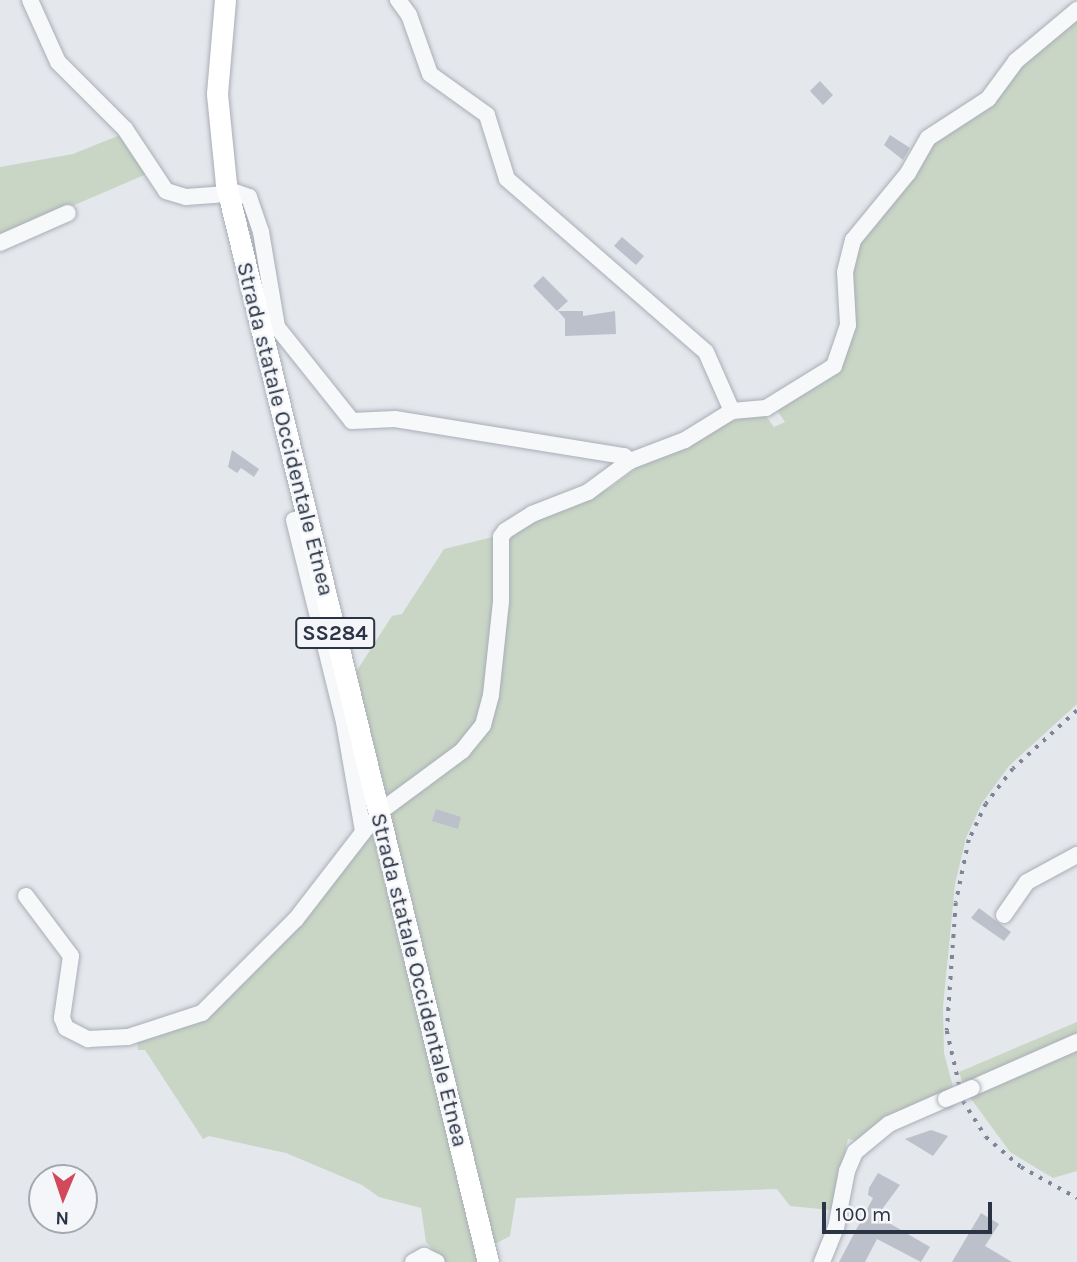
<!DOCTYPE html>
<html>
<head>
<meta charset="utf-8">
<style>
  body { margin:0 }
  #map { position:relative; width:1077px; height:1262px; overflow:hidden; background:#e4e7ec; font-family:Karla,sans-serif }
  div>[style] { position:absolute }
  .green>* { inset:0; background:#c9d6c5 }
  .building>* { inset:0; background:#bbc0ca }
  .roads { filter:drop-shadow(0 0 2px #a9aeb7) drop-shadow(0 0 2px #a9aeb7) }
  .minor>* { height:16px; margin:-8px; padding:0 8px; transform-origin:8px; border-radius:8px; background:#f7f8fa }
  .major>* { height:21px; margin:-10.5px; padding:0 10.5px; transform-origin:10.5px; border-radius:10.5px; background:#fff }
  .rail>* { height:3.5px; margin-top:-1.75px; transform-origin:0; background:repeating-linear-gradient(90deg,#7d8696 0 3.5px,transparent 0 10.5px) }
  .bridges { filter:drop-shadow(0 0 2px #a9aeb7) drop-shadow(0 0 2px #a9aeb7) }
  .minor-bridge>* { height:16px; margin:-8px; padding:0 8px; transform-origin:8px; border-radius:8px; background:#f7f8fa }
  span { translate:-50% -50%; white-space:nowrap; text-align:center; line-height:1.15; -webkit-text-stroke:5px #f4f6f9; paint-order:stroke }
  .shield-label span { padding:2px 5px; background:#f4f6f9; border:2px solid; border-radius:5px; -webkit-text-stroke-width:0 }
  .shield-label { font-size:21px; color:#2b3445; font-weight:700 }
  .street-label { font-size:23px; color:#2b3445 }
  .north { position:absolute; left:28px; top:1164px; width:70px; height:70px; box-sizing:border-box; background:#f4f6f9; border:2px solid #a4a8b1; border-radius:50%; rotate:182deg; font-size:19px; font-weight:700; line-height:28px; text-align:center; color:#2b3445 }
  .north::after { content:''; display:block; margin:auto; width:24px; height:32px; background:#d1495b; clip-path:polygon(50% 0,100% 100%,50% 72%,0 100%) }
  .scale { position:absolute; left:822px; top:1202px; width:170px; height:32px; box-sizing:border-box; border:4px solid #2b3445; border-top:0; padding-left:9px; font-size:21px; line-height:24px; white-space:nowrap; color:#2b3445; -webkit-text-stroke:5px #f4f6f9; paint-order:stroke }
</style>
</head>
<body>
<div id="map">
  <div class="green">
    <div style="clip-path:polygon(1077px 14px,1077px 704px,1009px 766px,982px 803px,966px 838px,955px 884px,943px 1007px,944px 1053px,953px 1087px,886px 1120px,858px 1141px,848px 1139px,831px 1210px,790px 1206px,777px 1189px,516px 1198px,510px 1236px,493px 1245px,387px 811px,430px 786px,429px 779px,482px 738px,506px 535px,610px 488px,646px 461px,717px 426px,756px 414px,765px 415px,774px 427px,785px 422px,778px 412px,784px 398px,836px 371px,849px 260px,926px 146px)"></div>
    <div style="clip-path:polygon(125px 133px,149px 173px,0 237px,0 167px,73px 154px)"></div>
    <div style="clip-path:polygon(497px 536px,498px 600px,480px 720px,445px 758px,386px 796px,356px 672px,392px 616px,402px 614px,444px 549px)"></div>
    <div style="clip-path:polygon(374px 829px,479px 1262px,443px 1262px,426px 1242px,421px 1208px,379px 1197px,362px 1185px,286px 1153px,209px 1136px,203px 1139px,145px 1050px,138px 1050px,137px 1041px,193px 1024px)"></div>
    <div style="clip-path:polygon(1077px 1022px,1077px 1036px,963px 1084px,959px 1072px)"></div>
    <div style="clip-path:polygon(1077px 1047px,1077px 1171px,1053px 1178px,1010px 1152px,969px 1096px)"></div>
  </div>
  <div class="building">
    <div style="clip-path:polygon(820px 81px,833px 95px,823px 105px,810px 91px)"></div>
    <div style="clip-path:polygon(890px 135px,910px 148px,903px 160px,884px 145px)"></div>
    <div style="clip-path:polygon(622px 237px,644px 256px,636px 265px,614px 246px)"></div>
    <div style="clip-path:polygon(543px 276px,568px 301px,557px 311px,533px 286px)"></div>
    <div style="clip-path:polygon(558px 311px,583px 311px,583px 316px,615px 311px,616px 334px,565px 336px,565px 319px)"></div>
    <div style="clip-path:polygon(232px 450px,259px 469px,254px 477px,241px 468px,237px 473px,228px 467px)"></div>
    <div style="clip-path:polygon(436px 809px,461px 817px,458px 829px,432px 821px)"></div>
    <div style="clip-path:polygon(979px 908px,1011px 932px,1004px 941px,971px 918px)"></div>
    <div style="clip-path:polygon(931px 1130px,948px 1136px,933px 1156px,905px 1139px)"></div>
    <div style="clip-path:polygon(878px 1173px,900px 1185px,877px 1216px,930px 1247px,921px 1262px,877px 1239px,865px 1262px,839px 1262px,873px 1198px,868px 1195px,869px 1188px)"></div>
    <div style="clip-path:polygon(981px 1213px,999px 1224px,985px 1246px,1012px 1262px,952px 1262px)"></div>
  </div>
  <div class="roads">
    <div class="minor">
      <div style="left:30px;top:0;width:68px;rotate:65.7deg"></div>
      <div style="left:58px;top:62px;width:95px;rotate:45deg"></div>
      <div style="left:125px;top:129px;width:74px;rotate:56.5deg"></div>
      <div style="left:166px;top:191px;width:21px;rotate:17deg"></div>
      <div style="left:186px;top:197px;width:31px;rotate:-4deg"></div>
      <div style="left:235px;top:192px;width:15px;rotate:20deg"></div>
      <div style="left:249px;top:197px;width:37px;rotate:71deg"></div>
      <div style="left:261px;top:232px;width:96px;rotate:80.4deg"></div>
      <div style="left:277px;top:327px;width:120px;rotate:51.4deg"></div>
      <div style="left:352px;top:421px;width:43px;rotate:-2.7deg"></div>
      <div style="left:395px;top:419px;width:232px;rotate:9.2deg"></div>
      <div style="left:624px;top:456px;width:8px;rotate:40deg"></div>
      <div style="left:0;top:243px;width:74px;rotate:-23.8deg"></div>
      <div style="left:732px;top:411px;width:34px;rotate:-5deg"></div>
      <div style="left:766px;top:408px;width:80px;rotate:-31.7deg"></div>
      <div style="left:834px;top:366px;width:43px;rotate:-71.1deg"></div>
      <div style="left:848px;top:325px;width:53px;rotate:-93.2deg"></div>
      <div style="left:845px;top:272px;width:33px;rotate:-76deg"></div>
      <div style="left:853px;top:240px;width:87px;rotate:-50.6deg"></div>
      <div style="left:908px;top:173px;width:40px;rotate:-60.3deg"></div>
      <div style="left:928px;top:138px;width:72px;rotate:-33deg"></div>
      <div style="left:988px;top:99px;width:47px;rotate:-53.6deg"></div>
      <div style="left:1016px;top:61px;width:80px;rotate:-39.9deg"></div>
      <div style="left:294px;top:520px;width:208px;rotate:76.1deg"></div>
      <div style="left:344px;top:722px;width:111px;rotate:80.1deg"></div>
      <div style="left:385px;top:808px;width:96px;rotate:-36.5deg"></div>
      <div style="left:462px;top:751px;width:33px;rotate:-51deg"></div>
      <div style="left:483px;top:725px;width:31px;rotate:-75deg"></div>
      <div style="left:491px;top:695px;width:95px;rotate:-83.9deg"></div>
      <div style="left:501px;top:601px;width:64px;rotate:-90deg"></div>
      <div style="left:501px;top:537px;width:7px;rotate:-56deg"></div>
      <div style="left:505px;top:531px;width:32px;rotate:-32deg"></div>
      <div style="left:532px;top:514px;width:60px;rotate:-21.4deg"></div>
      <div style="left:588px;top:492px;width:52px;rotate:-36.4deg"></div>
      <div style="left:630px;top:461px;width:59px;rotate:-20.9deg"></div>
      <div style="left:685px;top:440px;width:55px;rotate:-31.7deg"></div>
      <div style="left:732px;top:411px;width:64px;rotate:-113.8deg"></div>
      <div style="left:706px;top:352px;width:264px;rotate:-139deg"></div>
      <div style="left:507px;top:179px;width:67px;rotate:-107.4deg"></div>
      <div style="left:487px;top:115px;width:70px;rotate:-144.3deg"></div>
      <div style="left:430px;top:74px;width:63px;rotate:-109.6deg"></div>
      <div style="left:409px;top:15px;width:19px;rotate:-126deg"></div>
      <div style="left:26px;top:896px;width:75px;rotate:53.1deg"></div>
      <div style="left:71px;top:956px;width:63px;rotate:98.3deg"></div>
      <div style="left:62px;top:1018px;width:11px;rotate:68deg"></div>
      <div style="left:66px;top:1028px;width:25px;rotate:27deg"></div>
      <div style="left:88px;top:1039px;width:40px;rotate:-2.9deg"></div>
      <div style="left:128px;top:1037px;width:78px;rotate:-18deg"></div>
      <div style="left:202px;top:1013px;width:133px;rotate:-45deg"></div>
      <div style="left:296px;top:919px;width:123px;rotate:-52.3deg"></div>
      <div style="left:1004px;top:915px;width:40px;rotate:-55.1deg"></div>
      <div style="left:1027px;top:882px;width:57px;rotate:-28.4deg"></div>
      <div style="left:972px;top:1088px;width:115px;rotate:-23.7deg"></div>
      <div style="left:413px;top:1262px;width:13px;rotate:-29deg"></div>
      <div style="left:424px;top:1256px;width:14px;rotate:25deg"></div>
      <div style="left:822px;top:1262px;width:37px;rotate:-68deg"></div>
      <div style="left:836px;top:1228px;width:58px;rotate:-79.1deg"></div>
      <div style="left:847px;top:1171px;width:21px;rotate:-67deg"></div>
      <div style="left:855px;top:1152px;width:44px;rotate:-39.5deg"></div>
      <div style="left:889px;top:1124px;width:62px;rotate:-23.7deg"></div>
    </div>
    <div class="major">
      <div style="left:225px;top:0;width:94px;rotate:94.9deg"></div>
      <div style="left:217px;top:94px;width:90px;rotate:84.3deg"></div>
      <div style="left:226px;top:184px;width:1109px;rotate:76.34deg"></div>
    </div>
  </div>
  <div class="rail">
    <div style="left:1077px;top:711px;width:86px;rotate:137.8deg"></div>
    <div style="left:1013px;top:769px;width:44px;rotate:127.6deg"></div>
    <div style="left:986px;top:804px;width:40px;rotate:115deg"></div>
    <div style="left:969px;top:840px;width:64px;rotate:101.7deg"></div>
    <div style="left:956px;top:903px;width:128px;rotate:94deg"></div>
    <div style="left:947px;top:1031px;width:72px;rotate:77.1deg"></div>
    <div style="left:963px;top:1101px;width:43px;rotate:57.4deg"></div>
    <div style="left:986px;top:1137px;width:46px;rotate:40.6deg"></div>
    <div style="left:1021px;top:1167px;width:64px;rotate:29deg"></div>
  </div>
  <div class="bridges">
    <div class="minor-bridge">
      <div style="left:946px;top:1099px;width:28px;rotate:-23deg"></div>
    </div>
  </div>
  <div class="shield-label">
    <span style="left:335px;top:633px">SS284</span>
  </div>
  <div class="street-label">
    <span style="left:285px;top:429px;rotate:76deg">Strada statale Occidentale Etnea</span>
    <span style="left:419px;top:980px;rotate:76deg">Strada statale Occidentale Etnea</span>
  </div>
  <div class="north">N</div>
  <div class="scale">100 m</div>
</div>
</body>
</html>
